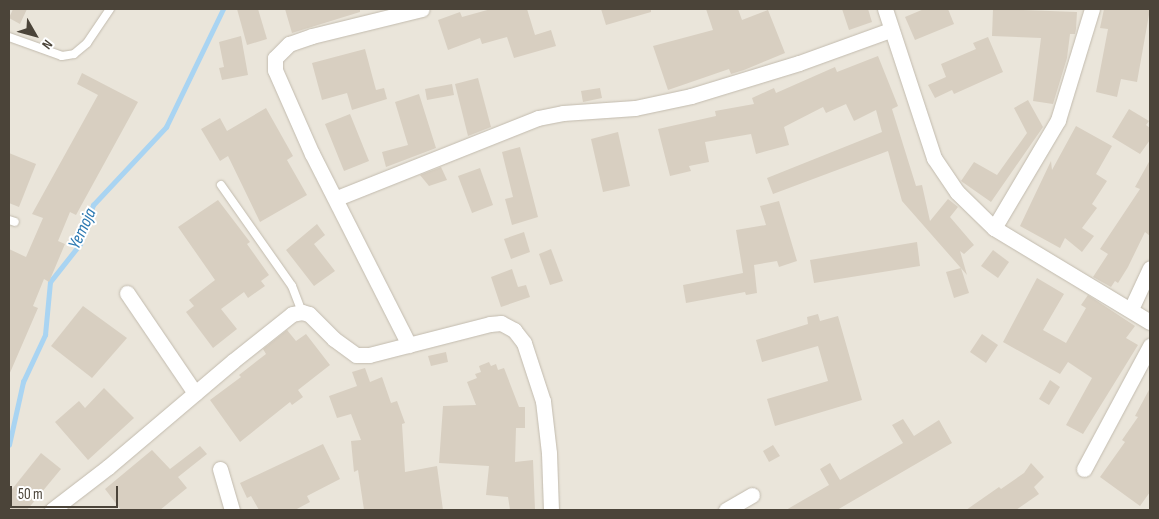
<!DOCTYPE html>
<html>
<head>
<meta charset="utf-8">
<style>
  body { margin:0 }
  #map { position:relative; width:1159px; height:519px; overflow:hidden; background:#f6f3ec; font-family:"Sofia Sans Condensed",sans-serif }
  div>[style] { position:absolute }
  .residential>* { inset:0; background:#eae5da }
  .stream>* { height:4.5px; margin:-2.25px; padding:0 2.25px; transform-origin:2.25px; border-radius:2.25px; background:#a9d4f2 }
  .building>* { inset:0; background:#d8cfc1 }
  .roads { filter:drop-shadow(0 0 1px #c2bbae) drop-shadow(0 0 1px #c2bbae) }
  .lane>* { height:8px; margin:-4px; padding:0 4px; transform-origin:4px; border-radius:4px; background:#fff }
  .street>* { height:15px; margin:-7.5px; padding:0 7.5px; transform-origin:7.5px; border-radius:7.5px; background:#fff }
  span { translate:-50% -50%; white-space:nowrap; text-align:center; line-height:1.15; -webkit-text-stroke:4px #fff; paint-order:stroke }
  .water-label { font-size:18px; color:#2e7ab2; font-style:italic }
  .frame { position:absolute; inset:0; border:10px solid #4b4439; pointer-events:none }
  .north { position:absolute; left:10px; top:10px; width:50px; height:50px; -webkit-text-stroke:4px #fff; paint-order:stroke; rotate:128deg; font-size:14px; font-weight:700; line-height:20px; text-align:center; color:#4b4439 }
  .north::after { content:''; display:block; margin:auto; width:18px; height:22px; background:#4b4439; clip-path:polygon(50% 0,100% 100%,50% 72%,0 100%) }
  .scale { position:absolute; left:10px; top:486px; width:108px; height:22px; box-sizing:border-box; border:2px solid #4b4439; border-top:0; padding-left:6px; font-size:15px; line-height:18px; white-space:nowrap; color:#4b4439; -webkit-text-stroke:4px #fff; paint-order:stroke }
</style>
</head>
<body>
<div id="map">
  <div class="residential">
    <div style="clip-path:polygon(9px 9px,1150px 9px,1150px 510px,9px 510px)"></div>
  </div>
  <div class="stream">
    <div style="left:9px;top:445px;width:65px;rotate:-77.5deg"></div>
    <div style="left:23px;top:382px;width:52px;rotate:-64.9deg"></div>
    <div style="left:45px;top:335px;width:53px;rotate:-84.6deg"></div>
    <div style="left:50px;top:282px;width:48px;rotate:-51.7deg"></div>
    <div style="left:80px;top:244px;width:41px;rotate:-71.6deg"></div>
    <div style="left:93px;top:205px;width:107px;rotate:-46.9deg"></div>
    <div style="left:166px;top:127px;width:131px;rotate:-64.2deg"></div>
  </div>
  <div class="building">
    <div style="clip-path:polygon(13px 9px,27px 9px,20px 24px,9px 18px)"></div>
    <div style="clip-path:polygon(237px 9px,258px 9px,267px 39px,247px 45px)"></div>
    <div style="clip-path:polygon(285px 9px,360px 9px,360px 12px,292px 33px)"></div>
    <div style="clip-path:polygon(491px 9px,527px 9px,535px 35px,551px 30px,556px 46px,514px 58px,507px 37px,482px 44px,480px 38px,448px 50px,438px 20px,460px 12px,462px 17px)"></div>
    <div style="clip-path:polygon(601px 9px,651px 9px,651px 12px,606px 25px)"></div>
    <div style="clip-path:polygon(706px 9px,738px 9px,742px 20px,768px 10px,785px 53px,744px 70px,731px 74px,729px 69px,668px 90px,653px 46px,713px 30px)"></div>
    <div style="clip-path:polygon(842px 9px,868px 9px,872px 22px,849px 30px)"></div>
    <div style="clip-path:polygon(924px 9px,948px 9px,954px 24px,915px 40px,905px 17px)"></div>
    <div style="clip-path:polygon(993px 9px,1077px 12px,1076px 29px,1075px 34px,1070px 34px,1067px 58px,1053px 104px,1033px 101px,1041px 38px,992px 36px)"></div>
    <div style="clip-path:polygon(1104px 9px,1150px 9px,1137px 82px,1121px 79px,1117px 97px,1096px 92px,1108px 29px,1100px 28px)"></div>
    <div style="clip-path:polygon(241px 36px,248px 75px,222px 80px,219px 68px,224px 67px,219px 42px)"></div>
    <div style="clip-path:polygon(988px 37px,1003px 72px,954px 94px,952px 90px,935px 98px,928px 85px,946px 77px,941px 64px,976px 49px,973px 43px)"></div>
    <div style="clip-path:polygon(365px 49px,376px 90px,384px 88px,387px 99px,352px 110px,347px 93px,322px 100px,312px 63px)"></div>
    <div style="clip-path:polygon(878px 56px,898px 106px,892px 109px,916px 186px,922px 185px,930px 221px,948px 199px,958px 207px,950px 217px,974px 245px,964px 254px,960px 251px,967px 275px,902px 201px,888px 151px,773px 194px,767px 178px,882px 132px,876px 110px,854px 121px,846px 104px,826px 113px,823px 107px,784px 127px,789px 145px,756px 154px,751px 134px,705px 142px,709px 162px,689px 166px,691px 171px,670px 176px,658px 129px,716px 116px,715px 111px,754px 104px,752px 98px,774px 88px,776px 93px,835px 67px,837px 72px)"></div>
    <div style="clip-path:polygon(82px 73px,138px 102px,76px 215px,70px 212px,58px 241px,65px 244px,49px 282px,44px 279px,33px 306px,38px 308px,9px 375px,9px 249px,26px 257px,43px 218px,32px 214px,98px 95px,77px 84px)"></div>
    <div style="clip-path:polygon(478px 78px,491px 127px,468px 136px,455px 84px)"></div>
    <div style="clip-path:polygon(452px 84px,454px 95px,427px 100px,425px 89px)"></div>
    <div style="clip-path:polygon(600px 88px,602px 98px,583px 102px,581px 91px)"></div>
    <div style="clip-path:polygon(419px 94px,436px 148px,386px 167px,382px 152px,408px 145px,395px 102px)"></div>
    <div style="clip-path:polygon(1028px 100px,1043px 127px,991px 202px,961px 181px,974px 162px,997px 175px,1027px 133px,1014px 108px)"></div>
    <div style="clip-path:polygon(266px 108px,293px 156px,287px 160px,307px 195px,260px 222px,228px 156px,220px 161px,201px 129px,220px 118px,227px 131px)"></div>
    <div style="clip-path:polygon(1129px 109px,1149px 121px,1146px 125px,1150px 128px,1150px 140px,1140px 154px,1112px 137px)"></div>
    <div style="clip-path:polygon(350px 114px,369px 161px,344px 171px,325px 124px)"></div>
    <div style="clip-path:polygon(1076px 126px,1112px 146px,1096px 174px,1107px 181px,1092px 204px,1097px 208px,1082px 228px,1094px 236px,1082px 252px,1065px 238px,1060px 248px,1020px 226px,1051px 161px,1052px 170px)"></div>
    <div style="clip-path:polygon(618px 132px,630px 186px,603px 192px,591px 139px)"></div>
    <div style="clip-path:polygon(520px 147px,538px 217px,512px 225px,505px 199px,513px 197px,502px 152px)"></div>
    <div style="clip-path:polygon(9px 153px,36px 164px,19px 207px,9px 203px)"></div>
    <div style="clip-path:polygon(1150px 160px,1150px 236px,1145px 232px,1128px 267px,1118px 283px,1115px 281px,1111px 287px,1093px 277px,1108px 254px,1100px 249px,1140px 189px,1135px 187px)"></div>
    <div style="clip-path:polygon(441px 167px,447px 180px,429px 186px,420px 175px)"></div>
    <div style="clip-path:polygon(480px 168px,493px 205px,472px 213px,458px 176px)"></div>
    <div style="clip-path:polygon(218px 200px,250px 242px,247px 244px,269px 275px,261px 281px,265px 286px,248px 298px,244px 292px,221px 309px,237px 329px,213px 348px,186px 312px,194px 306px,189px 300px,215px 280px,178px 227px)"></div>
    <div style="clip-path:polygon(779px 201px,797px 261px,779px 267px,777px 261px,754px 265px,757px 293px,746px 295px,745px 292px,686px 303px,683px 285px,743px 273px,736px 230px,766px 225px,760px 206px)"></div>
    <div style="clip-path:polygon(317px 224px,325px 235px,314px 244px,335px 271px,314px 286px,286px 250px)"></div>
    <div style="clip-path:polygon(524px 232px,530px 252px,511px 259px,504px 239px)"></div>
    <div style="clip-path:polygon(917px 242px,920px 266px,814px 283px,810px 260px)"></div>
    <div style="clip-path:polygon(551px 249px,563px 281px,550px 285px,539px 254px)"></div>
    <div style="clip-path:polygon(993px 250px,1009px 262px,998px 278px,981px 266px)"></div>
    <div style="clip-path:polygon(961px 268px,969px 293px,954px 298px,946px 272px)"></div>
    <div style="clip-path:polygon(512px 269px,518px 287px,526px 285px,530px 297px,501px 307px,491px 277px)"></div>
    <div style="clip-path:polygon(1037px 278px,1064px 294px,1043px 330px,1066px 343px,1086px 308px,1081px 305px,1088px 295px,1135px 326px,1126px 338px,1138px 345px,1083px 434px,1066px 425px,1092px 378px,1068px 362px,1060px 374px,1003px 342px)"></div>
    <div style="clip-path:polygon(83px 306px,127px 338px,92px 378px,51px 346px)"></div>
    <div style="clip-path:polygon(818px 314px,820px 321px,838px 316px,862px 400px,775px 426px,767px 399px,828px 381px,818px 346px,762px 362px,756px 340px,808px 324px,807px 317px)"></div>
    <div style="clip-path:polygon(287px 330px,296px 341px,306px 334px,330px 365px,298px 390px,303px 397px,292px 405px,290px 402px,240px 442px,210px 400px,241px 377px,239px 375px,266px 354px,263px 349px)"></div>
    <div style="clip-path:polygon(982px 334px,998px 345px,986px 363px,970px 352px)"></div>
    <div style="clip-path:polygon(446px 352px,448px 362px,431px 366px,428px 356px)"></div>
    <div style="clip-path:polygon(489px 362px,491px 366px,496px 364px,498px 370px,504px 368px,519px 407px,525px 407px,525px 428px,516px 428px,515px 462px,533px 460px,535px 510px,510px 510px,508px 497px,486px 495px,489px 466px,439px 463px,443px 406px,476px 405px,467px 382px,477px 378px,475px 374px,481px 372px,479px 366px)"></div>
    <div style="clip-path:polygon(365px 368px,370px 382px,382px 377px,391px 403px,397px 401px,405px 423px,402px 424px,405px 472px,437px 466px,443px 510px,364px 510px,358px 470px,354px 472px,351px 441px,361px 440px,351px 414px,337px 418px,329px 396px,357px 386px,352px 372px)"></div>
    <div style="clip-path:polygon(1050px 380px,1060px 387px,1049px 405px,1039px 399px)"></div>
    <div style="clip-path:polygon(104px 388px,134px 418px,88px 460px,55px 422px,79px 401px,85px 408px)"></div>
    <div style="clip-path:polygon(1150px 388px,1150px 492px,1140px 506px,1100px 477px,1125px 442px,1122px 440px,1138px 417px,1135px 416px)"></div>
    <div style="clip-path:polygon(903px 419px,914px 436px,939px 420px,952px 443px,837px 510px,786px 510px,829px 485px,820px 469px,830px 463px,840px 480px,903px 443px,892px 425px)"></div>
    <div style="clip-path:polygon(323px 444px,340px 479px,307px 496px,310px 502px,295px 510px,259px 510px,251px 496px,247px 498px,240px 483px)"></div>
    <div style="clip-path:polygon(773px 445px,780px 456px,769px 462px,763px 451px)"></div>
    <div style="clip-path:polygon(200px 446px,207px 454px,178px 477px,187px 488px,160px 510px,121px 510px,105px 489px,152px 450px,170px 469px)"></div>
    <div style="clip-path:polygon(41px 453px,61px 469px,27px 510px,9px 510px,9px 493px)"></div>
    <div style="clip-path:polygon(1031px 463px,1044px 477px,1034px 487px,1039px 494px,1016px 510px,966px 510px,999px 487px,1001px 489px,1024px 473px)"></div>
  </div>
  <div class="roads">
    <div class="lane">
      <div style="left:9px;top:37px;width:56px;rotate:19.7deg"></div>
      <div style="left:62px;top:56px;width:12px;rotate:-9deg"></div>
      <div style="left:74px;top:54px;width:17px;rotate:-40deg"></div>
      <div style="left:87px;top:43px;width:41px;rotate:-55.9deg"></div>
      <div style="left:221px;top:185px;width:123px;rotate:54.9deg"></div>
      <div style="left:292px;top:286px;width:28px;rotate:69deg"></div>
      <div style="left:9px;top:220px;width:6px;rotate:18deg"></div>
    </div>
    <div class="street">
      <div style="left:885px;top:9px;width:157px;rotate:71.8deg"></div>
      <div style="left:934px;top:158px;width:41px;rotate:55.9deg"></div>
      <div style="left:957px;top:192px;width:52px;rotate:44.2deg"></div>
      <div style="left:994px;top:228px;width:182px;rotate:31.1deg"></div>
      <div style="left:337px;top:198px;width:216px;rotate:-21.7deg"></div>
      <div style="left:538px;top:118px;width:25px;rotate:-11deg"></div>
      <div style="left:563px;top:113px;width:72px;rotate:-4deg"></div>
      <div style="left:635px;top:108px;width:57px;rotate:-12.1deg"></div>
      <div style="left:691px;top:96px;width:113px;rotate:-17deg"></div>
      <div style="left:799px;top:63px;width:97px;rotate:-19.9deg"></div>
      <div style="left:994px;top:228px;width:126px;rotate:-59.3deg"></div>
      <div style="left:1058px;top:120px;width:116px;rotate:-73deg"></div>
      <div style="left:127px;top:293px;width:121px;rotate:55.8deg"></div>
      <div style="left:1131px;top:309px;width:45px;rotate:-65.1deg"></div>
      <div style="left:409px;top:345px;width:214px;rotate:-116.9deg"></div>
      <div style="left:312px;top:154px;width:92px;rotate:-113.8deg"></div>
      <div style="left:275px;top:70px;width:12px;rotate:-90deg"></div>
      <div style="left:275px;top:58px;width:20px;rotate:-45deg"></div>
      <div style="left:289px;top:44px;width:24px;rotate:-19deg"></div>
      <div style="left:312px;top:36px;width:113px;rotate:-13.8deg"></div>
      <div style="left:220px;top:469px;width:43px;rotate:73.7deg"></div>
      <div style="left:1084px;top:469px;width:140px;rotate:-61.8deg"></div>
      <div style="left:52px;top:510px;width:71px;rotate:-37.5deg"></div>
      <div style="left:108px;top:467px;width:164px;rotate:-40.3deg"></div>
      <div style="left:233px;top:361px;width:75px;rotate:-38.5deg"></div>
      <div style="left:292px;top:314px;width:10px;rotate:-11deg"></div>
      <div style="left:302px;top:312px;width:7px;rotate:16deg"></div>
      <div style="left:309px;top:314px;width:35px;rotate:45deg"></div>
      <div style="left:334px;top:339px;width:27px;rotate:36deg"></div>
      <div style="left:356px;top:355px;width:13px"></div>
      <div style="left:369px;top:355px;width:125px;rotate:-14.4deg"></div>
      <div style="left:490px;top:324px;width:11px;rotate:-5deg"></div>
      <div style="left:501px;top:323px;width:15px;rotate:28deg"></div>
      <div style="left:514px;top:330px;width:16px;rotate:52deg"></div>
      <div style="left:524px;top:343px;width:61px;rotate:71.9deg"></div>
      <div style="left:543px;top:401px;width:52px;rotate:83.4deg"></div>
      <div style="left:549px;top:453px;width:57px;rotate:88deg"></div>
      <div style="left:726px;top:510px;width:30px;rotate:-30deg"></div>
    </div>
  </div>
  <div class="water-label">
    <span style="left:83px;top:229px;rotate:-65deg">Yemoja</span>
  </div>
  <div class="frame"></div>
  <div class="north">N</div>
  <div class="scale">50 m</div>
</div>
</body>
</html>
